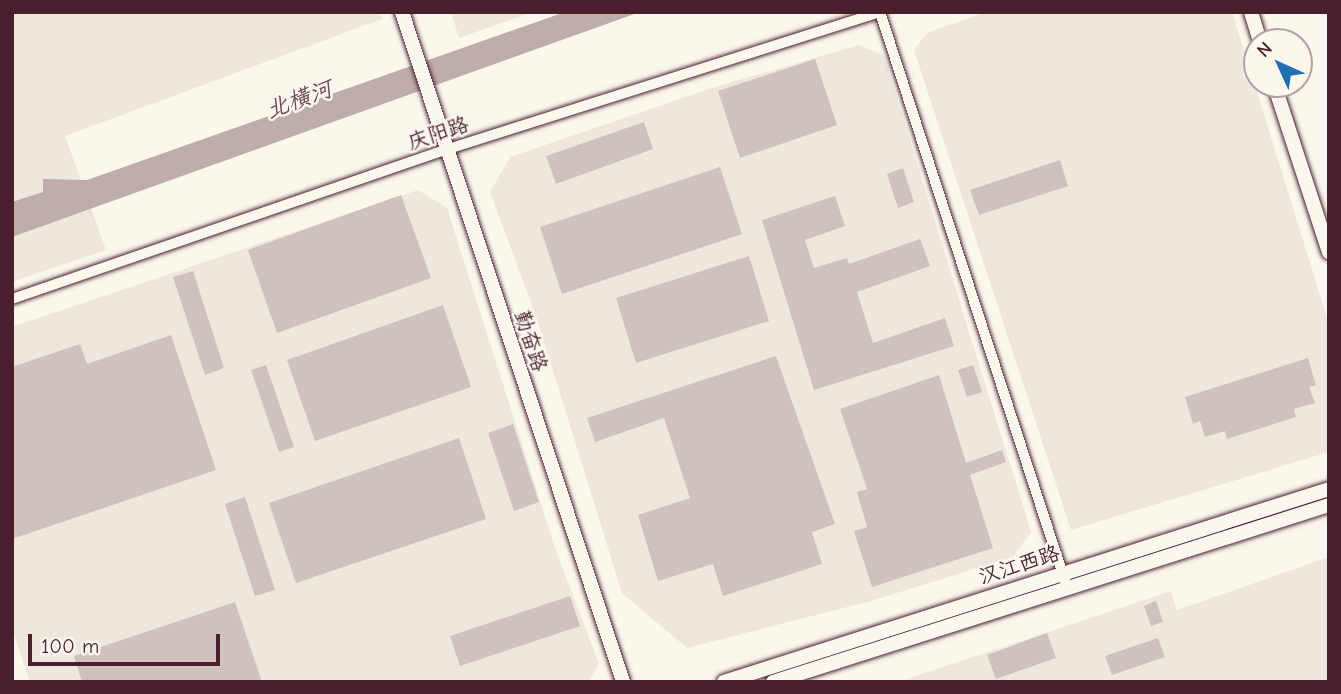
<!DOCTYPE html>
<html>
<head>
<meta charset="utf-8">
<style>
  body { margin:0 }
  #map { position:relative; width:1341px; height:694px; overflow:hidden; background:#fbf7ec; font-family:"Comic Neue","LXGW WenKai TC",sans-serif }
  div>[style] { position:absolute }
  .built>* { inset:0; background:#eee7de }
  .water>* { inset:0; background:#bfadaa }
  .building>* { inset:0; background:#cfc2bc }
  .roads { filter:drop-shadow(0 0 2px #4a1f2b) drop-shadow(0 0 2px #4a1f2b) }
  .street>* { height:10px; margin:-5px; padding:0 5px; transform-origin:5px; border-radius:5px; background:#fbf7ec }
  .secondary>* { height:14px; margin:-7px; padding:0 7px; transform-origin:7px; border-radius:7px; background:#fbf7ec }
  span { translate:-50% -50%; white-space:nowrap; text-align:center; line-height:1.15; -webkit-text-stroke:5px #fbf7ec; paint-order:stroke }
  .street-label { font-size:21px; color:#4a1f2b }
  .water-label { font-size:23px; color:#6d4a51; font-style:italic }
  .frame { position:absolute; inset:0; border:14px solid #4a1f2b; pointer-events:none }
  .north { position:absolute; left:1243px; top:28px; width:70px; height:70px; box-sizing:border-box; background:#fbf7ec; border:2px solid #b4a19f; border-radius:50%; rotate:315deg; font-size:19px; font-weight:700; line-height:28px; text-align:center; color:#4a1f2b }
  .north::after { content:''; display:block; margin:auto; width:24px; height:32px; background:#1f6fb2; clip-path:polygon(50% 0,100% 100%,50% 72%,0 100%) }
  .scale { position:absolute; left:28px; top:634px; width:192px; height:32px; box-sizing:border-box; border:4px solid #4a1f2b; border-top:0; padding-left:9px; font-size:21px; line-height:24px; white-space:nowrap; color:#4a1f2b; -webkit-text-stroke:5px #fbf7ec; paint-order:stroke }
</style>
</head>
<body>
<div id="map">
  <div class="built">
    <div style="clip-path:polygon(12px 12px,380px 12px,382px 19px,65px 136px,106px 250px,12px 282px)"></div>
    <div style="clip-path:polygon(451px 12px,533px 12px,459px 38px)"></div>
    <div style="clip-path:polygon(986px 12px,1232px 12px,1329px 324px,1329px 452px,1071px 530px,914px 50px,927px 33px)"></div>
    <div style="clip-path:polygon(859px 45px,884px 56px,1031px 532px,1013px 557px,871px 601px,687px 648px,622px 593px,536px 316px,490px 192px,510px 157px,712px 88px)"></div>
    <div style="clip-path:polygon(418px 190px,447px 208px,555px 548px,599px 664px,588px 682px,30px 682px,12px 629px,12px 327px)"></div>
    <div style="clip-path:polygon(1329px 557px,1329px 682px,898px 682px,1171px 591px,1177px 610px)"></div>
  </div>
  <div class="water">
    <div style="clip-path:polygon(565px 12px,640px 12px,12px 237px,12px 202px,43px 192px,43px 179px,87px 180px)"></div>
  </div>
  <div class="building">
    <div style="clip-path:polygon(815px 59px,837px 125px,740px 158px,718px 91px)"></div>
    <div style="clip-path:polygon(644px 122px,653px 149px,556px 184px,546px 156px)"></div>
    <div style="clip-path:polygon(1060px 160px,1068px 186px,979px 215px,970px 190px)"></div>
    <div style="clip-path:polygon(720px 167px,742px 234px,562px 294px,540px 227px)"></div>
    <div style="clip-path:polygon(903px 168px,914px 202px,898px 208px,887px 174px)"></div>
    <div style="clip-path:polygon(401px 195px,431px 278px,277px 333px,248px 250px)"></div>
    <div style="clip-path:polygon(835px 196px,845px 226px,805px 240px,814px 268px,847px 258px,849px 264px,920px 239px,930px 266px,857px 292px,873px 343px,945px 318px,954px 346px,814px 390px,762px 220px)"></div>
    <div style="clip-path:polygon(749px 256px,769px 321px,636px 363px,616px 298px)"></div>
    <div style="clip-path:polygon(193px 271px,224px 368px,205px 375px,173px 277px)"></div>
    <div style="clip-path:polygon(443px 305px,471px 387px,315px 441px,287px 360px)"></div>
    <div style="clip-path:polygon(171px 335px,216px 470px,12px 539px,12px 367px,80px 344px,87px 364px)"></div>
    <div style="clip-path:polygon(776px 356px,835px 524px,812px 532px,822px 564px,723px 596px,713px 564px,658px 581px,638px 515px,690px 498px,664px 418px,595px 442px,587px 418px)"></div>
    <div style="clip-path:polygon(1308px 358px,1316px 385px,1309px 387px,1315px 403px,1294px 409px,1296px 417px,1227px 439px,1225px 431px,1205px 437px,1200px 421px,1193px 424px,1185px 397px)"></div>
    <div style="clip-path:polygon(266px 365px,294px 447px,279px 452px,251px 370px)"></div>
    <div style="clip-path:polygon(973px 365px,982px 392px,967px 397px,958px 370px)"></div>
    <div style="clip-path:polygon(939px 375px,966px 463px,1002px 450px,1006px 462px,970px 475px,993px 548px,872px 587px,854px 531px,867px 527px,857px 492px,867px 489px,840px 409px)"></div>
    <div style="clip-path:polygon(513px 424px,539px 502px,514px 511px,488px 433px)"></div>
    <div style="clip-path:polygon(459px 438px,486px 519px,296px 583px,269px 503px)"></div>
    <div style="clip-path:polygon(245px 497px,275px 590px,255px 596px,225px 504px)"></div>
    <div style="clip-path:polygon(570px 596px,580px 626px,460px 666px,450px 636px)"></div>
    <div style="clip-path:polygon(1156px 601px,1163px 622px,1151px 626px,1144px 606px)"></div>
    <div style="clip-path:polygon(235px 602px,262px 682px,82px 682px,74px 656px)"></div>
    <div style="clip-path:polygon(1047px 633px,1056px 658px,996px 679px,987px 655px)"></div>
    <div style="clip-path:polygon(1158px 638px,1165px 657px,1112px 675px,1105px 656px)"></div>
  </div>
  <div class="roads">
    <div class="street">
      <div style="left:880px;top:12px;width:598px;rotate:71.99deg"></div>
      <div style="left:12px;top:299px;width:458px;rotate:-19deg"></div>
      <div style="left:445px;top:150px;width:455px;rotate:-17.6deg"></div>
    </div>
    <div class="secondary">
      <div style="left:402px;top:12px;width:706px;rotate:71.74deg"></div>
      <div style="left:1251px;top:12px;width:31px;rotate:73deg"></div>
      <div style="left:1274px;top:84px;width:177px;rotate:71.9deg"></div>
      <div style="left:724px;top:682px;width:635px;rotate:-17.69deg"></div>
      <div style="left:773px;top:682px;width:583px;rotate:-17.66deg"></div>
    </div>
  </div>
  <div class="street-label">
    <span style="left:438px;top:133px;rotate:-18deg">庆阳路</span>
    <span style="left:531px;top:341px;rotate:72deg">勤奋路</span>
    <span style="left:1019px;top:565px;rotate:-18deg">汉江西路</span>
  </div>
  <div class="water-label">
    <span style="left:299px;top:100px;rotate:-20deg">北横河</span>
  </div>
  <div class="frame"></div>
  <div class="north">N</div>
  <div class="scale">100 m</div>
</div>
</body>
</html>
